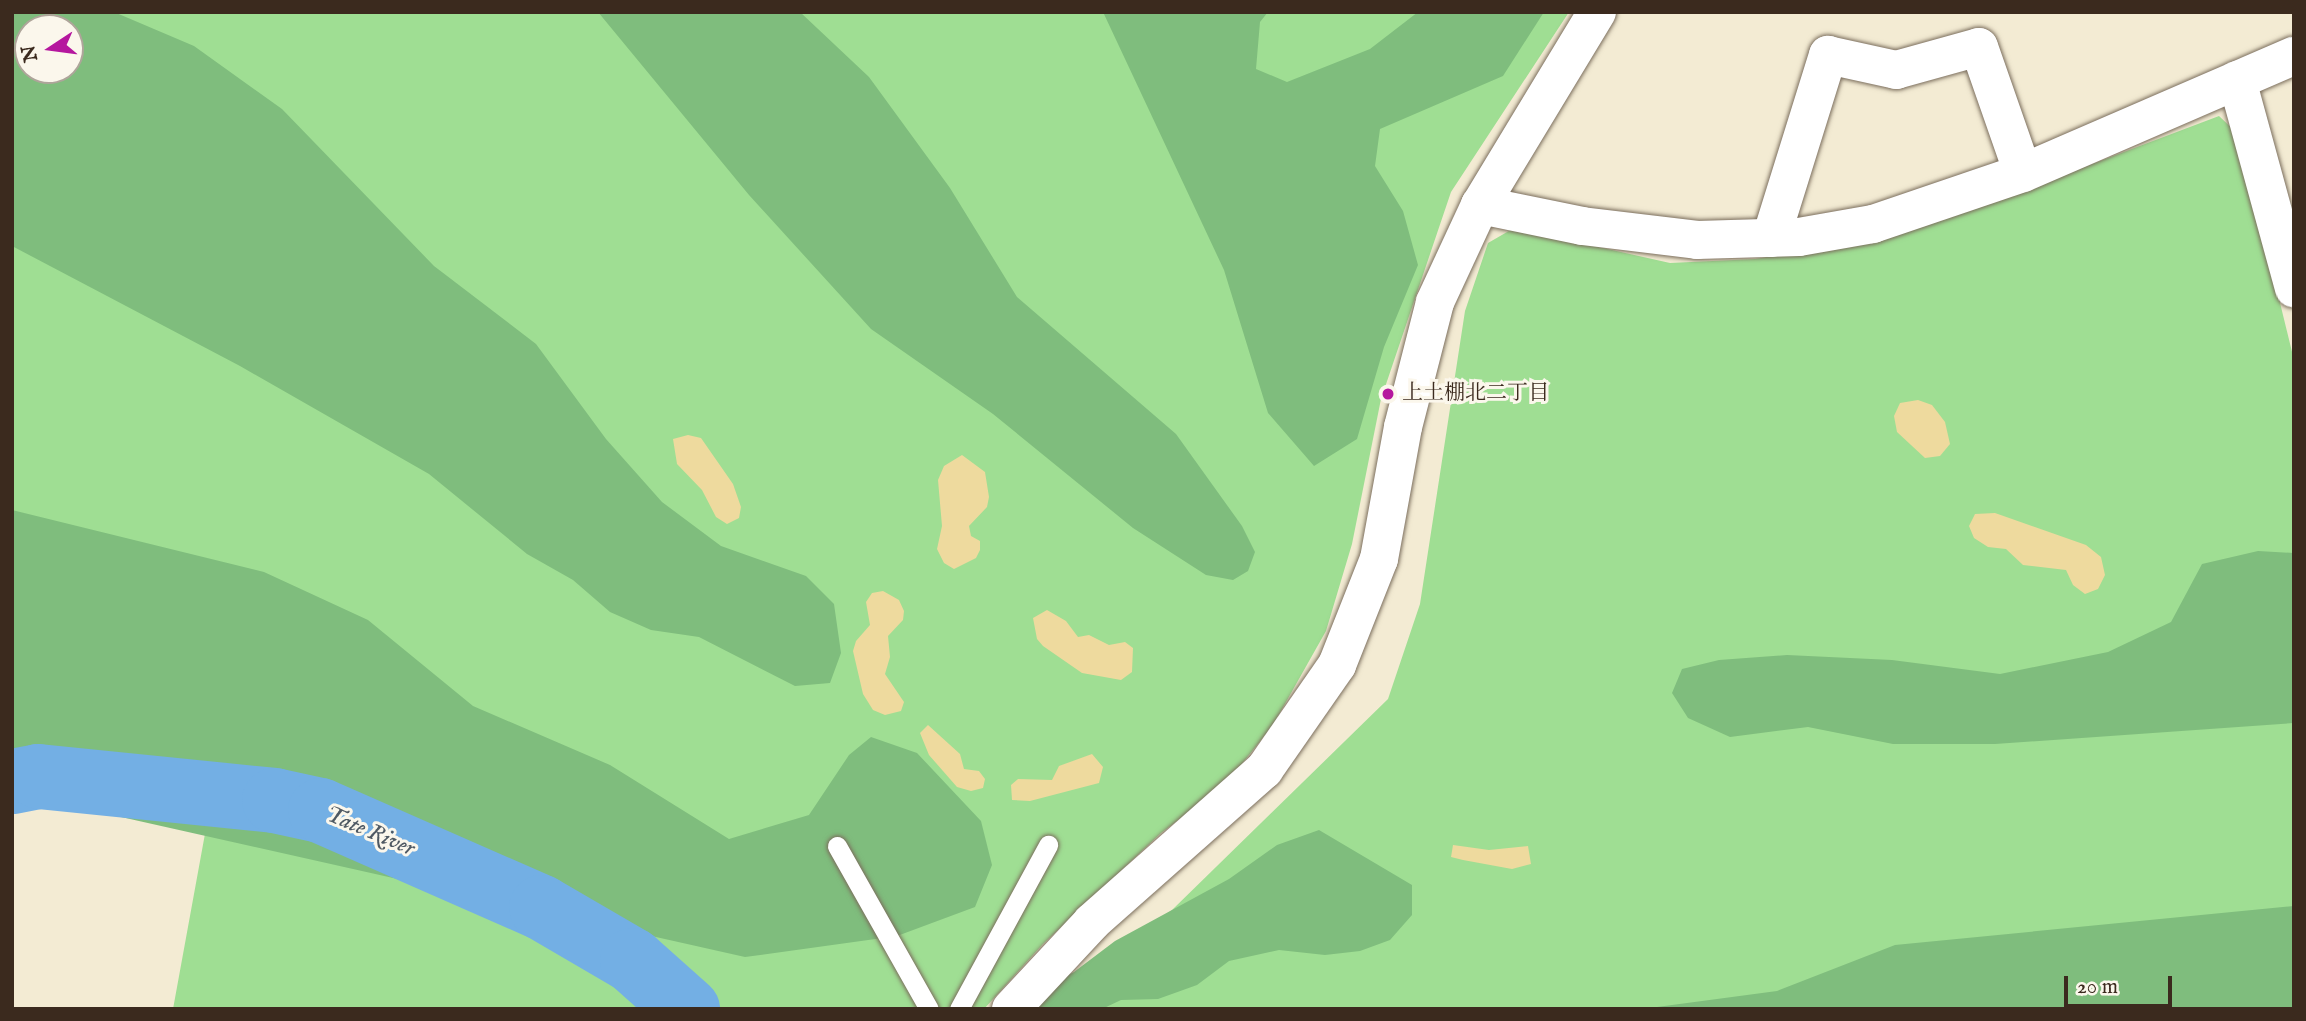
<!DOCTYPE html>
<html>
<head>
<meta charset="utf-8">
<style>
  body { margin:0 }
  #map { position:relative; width:2306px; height:1021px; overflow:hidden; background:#f3ebd3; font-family:"IM FELL English","Noto Serif JP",serif }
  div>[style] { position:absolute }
  .green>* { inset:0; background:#9fde93 }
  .forest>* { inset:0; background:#7fbd7d }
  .sand>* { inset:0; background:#eeda9e }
  .river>* { height:65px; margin:-32.5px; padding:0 32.5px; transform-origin:32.5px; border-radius:32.5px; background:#73afe4 }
  .roads { filter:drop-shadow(0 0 2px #7b6e5d) drop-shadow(0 0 2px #7b6e5d) }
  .service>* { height:19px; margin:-9.5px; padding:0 9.5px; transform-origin:9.5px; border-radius:9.5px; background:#fff }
  .minor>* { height:38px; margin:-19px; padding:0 19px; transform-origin:19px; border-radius:19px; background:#fff }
  .tertiary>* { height:38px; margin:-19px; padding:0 19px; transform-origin:19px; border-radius:19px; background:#fff }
  .dots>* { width:19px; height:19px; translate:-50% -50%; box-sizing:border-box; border:4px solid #fbf7ec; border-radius:50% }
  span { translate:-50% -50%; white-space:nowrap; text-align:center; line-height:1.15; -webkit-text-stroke:6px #fbf7ec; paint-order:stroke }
  .poi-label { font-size:21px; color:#3b2a1e }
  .left { translate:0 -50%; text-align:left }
  .water-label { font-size:23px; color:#4f5963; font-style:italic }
  .frame { position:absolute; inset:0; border:14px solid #3b2a1e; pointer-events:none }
  .north { position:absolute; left:14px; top:14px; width:70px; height:70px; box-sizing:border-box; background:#fbf7ec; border:2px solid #aea59a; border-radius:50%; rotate:257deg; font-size:19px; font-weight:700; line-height:28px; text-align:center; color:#3b2a1e }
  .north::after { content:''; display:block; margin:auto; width:24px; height:32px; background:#b5179e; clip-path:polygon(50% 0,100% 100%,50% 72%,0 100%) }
  .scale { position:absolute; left:2064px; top:976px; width:108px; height:32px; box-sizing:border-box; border:4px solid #3b2a1e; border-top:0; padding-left:9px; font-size:21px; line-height:24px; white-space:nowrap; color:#3b2a1e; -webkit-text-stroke:5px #fbf7ec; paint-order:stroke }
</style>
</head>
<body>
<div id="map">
  <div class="green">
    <div style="clip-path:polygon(evenodd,12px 12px,1569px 12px,1451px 192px,1381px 399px,1352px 544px,1326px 631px,1273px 725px,1225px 785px,1161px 833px,1043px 944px,984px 1009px,173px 1009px,217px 768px,12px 765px,12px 12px,28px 28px,70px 28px,70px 70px,28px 70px,28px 28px)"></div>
    <div style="clip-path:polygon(2219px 116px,2239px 135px,2294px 360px,2294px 1009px,1069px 1009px,1094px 964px,1172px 910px,1388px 699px,1420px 604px,1465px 311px,1488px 243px,1514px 228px,1670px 263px,1755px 259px,1840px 245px,1997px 200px)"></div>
  </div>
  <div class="forest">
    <div style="clip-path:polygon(evenodd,12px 12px,114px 12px,194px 46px,282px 109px,434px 266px,536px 344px,606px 439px,662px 502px,721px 546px,806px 576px,834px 604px,841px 653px,830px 683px,795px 686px,699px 637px,651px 630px,610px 612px,573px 580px,527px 554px,429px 474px,240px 366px,12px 246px,12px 12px,70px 28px,70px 70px,28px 70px,28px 28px,70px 28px)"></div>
    <div style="clip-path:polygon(598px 12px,800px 12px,869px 77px,950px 188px,1017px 297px,1176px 434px,1242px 526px,1255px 552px,1248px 571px,1233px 580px,1206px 575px,1133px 528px,993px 414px,871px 329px,749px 195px)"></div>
    <div style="clip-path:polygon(1103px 12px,1268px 12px,1260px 22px,1256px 69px,1287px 82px,1370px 49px,1418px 12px,1544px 12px,1503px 76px,1380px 129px,1375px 166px,1403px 211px,1418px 265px,1384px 347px,1357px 439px,1314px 466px,1268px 413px,1224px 270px)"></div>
    <div style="clip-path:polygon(12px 510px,264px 572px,368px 620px,473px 706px,610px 765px,729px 839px,809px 815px,849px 755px,871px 737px,917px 753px,981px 821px,992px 865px,975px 907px,897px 936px,745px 957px,72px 806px,12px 804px)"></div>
    <div style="clip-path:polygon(2258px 551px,2294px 553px,2294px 723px,1995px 744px,1893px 744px,1808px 727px,1730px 737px,1688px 718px,1672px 693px,1682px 669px,1719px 660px,1787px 655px,1892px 660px,2000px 674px,2108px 652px,2171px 622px,2202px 564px)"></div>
    <div style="clip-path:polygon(1319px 830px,1412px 885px,1412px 915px,1390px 940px,1360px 951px,1325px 955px,1279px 950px,1229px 961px,1197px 985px,1158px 999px,1121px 1000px,1102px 1009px,1034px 1009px,1039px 989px,1074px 972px,1115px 941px,1229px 879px,1277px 845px)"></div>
    <div style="clip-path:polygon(2294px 906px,2294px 1009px,1642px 1009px,1777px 991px,1895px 945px)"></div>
  </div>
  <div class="sand">
    <div style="clip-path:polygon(1918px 400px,1932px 405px,1945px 422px,1950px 444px,1940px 456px,1925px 458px,1897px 432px,1894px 416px,1900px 403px)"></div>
    <div style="clip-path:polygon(688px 435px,701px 438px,733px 484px,741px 507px,739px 518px,727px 524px,716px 517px,702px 490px,677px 464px,673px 439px)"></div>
    <div style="clip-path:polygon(962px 455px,985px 472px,989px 497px,987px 507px,969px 526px,971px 536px,980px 541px,980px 550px,976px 558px,954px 569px,944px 563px,937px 549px,942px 526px,938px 480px,944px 466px)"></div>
    <div style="clip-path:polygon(1995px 513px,2086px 545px,2101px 557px,2105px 575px,2098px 589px,2085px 594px,2073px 585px,2066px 570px,2023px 565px,2006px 549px,1988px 547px,1974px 538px,1969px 526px,1975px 514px)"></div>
    <div style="clip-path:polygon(883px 591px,899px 600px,904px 611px,903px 620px,888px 636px,890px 657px,885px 674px,904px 702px,901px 711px,885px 715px,873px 710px,863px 694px,853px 651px,856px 641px,870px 625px,866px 602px,872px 593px)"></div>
    <div style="clip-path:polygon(1047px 610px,1066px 621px,1078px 637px,1089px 635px,1109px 645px,1125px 642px,1133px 648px,1132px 672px,1121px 680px,1082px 673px,1043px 646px,1037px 639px,1033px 618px)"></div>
    <div style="clip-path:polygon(928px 725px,960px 754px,964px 769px,979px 771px,985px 779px,983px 788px,971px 791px,957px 787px,929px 755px,920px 733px)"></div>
    <div style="clip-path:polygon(1092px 754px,1103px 767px,1099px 783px,1030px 801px,1012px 800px,1011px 785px,1018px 779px,1052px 780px,1059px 766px)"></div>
    <div style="clip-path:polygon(1453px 845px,1489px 850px,1528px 846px,1531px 864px,1512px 869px,1463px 860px,1451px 857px)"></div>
  </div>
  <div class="river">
    <div style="left:12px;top:781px;width:26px;rotate:-11deg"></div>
    <div style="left:38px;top:776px;width:237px;rotate:5.8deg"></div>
    <div style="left:274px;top:800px;width:47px;rotate:12.3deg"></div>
    <div style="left:320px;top:810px;width:241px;rotate:23.7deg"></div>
    <div style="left:541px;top:907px;width:105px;rotate:30.2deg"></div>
    <div style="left:632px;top:960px;width:74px;rotate:41.7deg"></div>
  </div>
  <div class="roads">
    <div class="service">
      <div style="left:837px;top:846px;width:187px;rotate:60.6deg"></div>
      <div style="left:959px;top:1009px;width:187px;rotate:-61.5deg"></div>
    </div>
    <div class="minor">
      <div style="left:1597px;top:12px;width:226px;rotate:121.2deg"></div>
      <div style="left:1480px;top:205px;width:104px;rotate:11.6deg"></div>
      <div style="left:1582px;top:226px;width:116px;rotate:6.9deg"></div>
      <div style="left:1697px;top:240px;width:102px;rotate:-1.7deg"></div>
      <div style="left:1799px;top:237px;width:75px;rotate:-10deg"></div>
      <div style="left:1873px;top:224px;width:158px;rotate:-18.8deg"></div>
      <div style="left:2023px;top:173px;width:295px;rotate:-23.4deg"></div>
      <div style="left:2237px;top:80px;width:216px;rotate:74.7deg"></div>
      <div style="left:1771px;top:238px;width:192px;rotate:-72.7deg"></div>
      <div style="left:1828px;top:55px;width:70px;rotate:12.4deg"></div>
      <div style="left:1896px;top:70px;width:86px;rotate:-15.5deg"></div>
      <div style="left:1979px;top:47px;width:133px;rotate:70.8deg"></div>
    </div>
    <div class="tertiary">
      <div style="left:1011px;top:1009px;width:119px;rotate:-47deg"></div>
      <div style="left:1092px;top:922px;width:230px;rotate:-41.5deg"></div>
      <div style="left:1264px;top:770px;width:128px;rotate:-55.2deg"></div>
      <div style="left:1337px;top:665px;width:114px;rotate:-68.4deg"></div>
      <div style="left:1379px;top:559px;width:134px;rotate:-79.7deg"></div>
      <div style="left:1403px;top:427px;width:129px;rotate:-75.6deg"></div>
      <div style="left:1435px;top:302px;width:107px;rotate:-65.1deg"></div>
    </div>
  </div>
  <div class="dots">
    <div style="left:1388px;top:394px;background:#b5179e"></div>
  </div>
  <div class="poi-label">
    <span class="left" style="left:1402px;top:394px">上土棚北二丁目</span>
  </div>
  <div class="water-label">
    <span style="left:370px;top:832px;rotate:23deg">Tate River</span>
  </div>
  <div class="frame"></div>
  <div class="north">N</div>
  <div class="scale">20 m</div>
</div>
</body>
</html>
